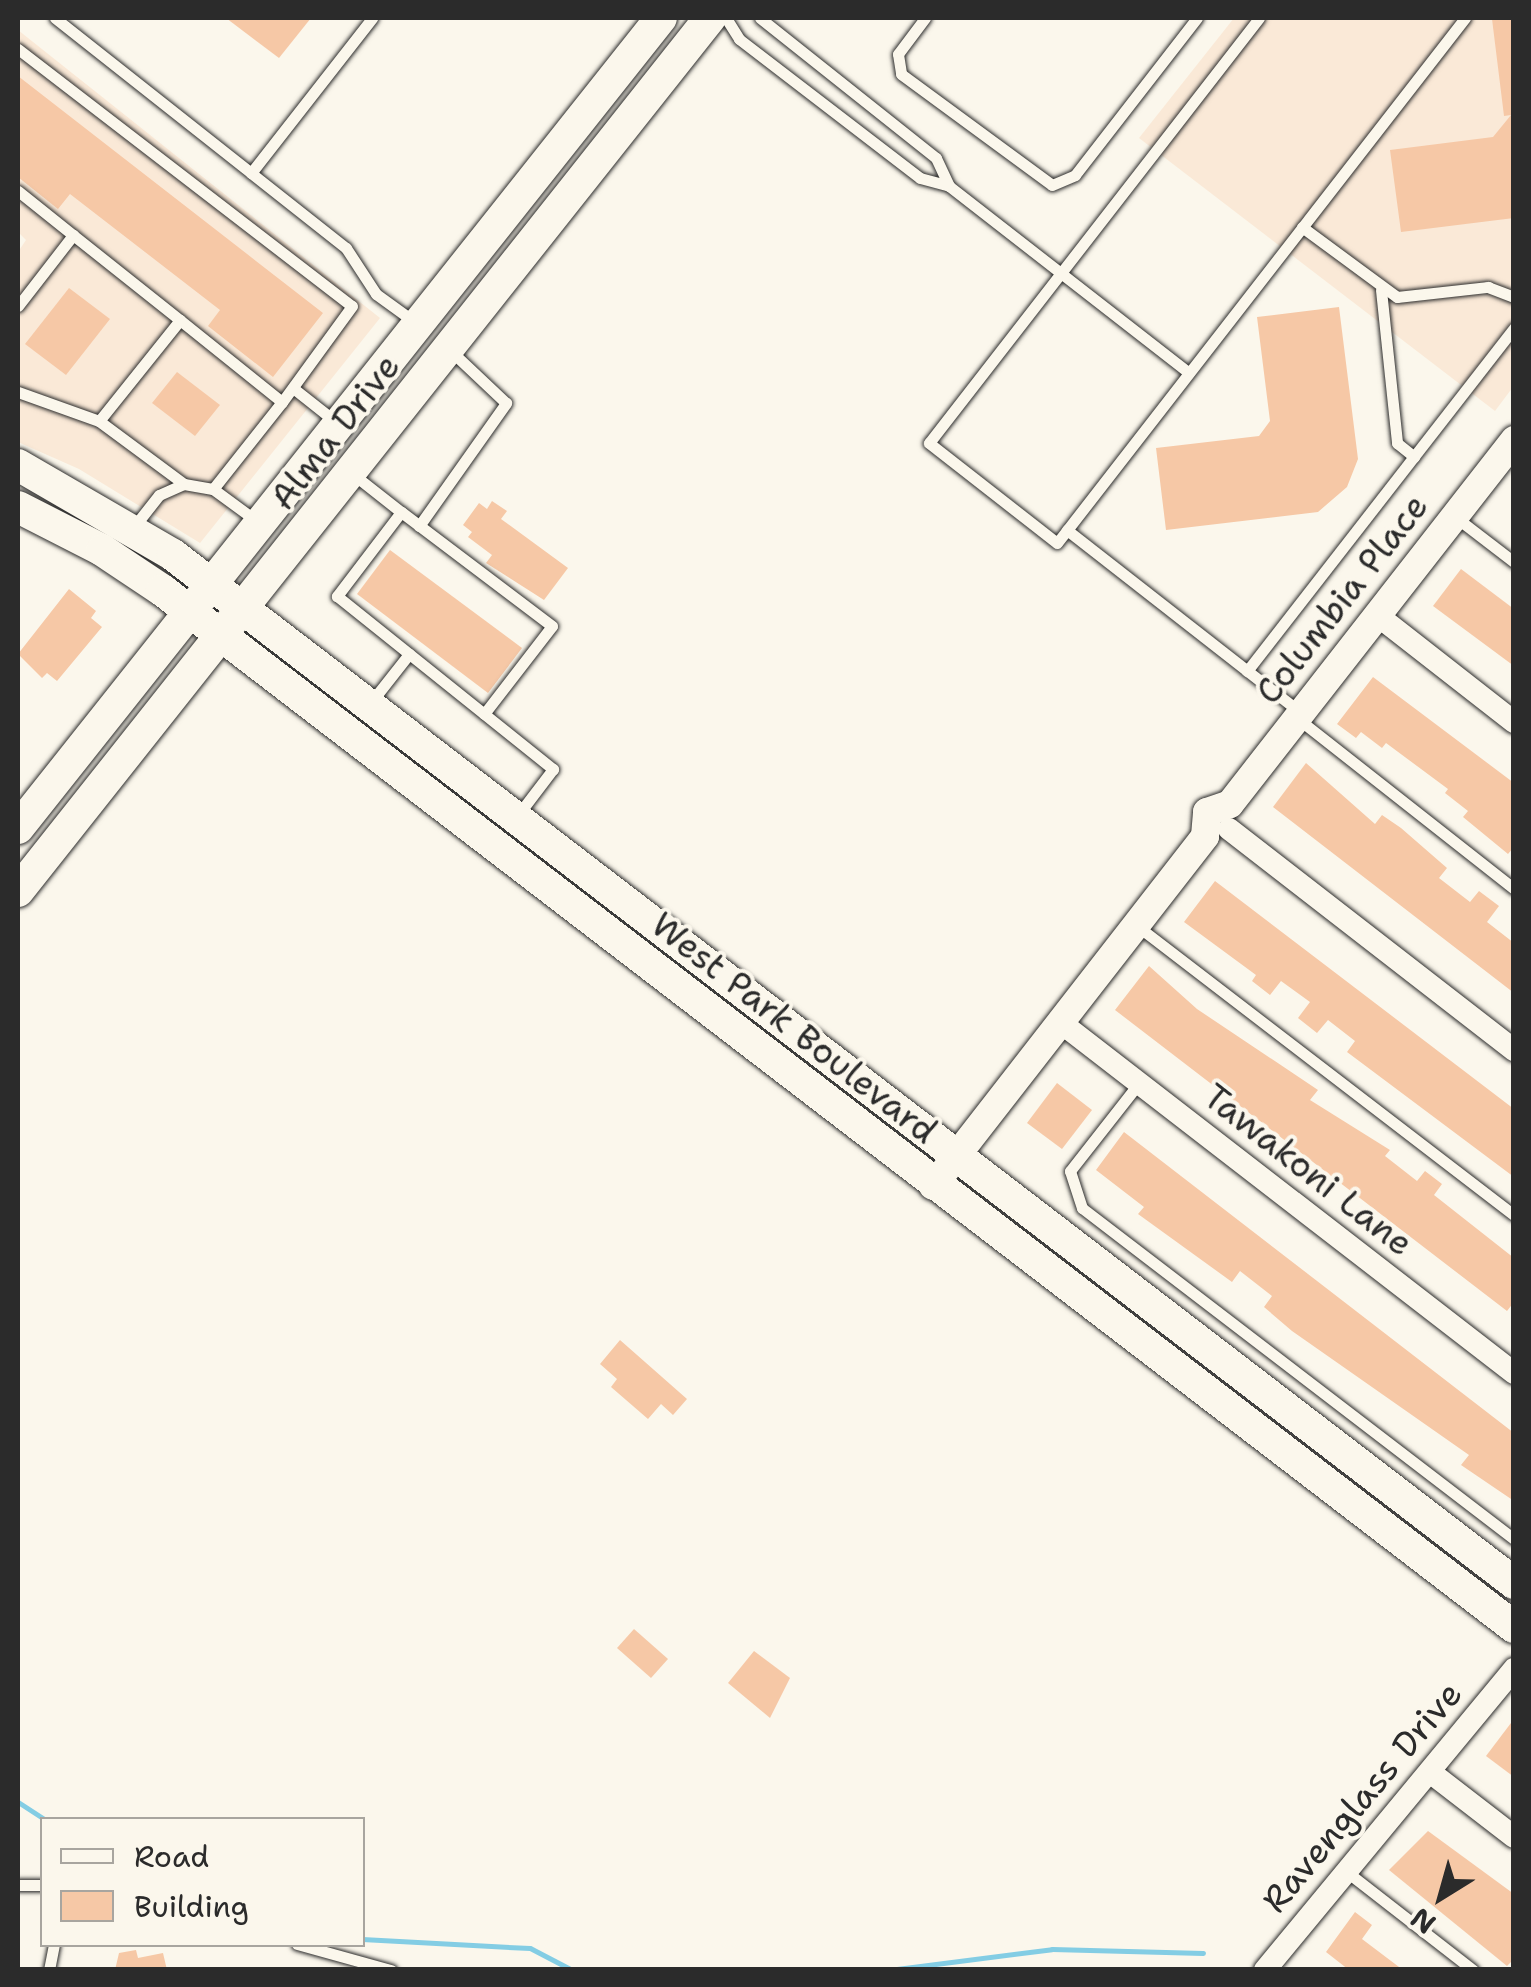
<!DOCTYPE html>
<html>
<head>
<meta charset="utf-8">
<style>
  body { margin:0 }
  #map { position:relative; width:1531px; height:1987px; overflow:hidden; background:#fbf7ec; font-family:"Shantell Sans",sans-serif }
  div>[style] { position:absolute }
  .built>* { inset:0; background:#fae9d7 }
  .stream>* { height:5px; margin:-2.5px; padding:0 2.5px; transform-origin:2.5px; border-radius:2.5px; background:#83cde4 }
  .building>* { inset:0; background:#f6c8a6 }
  .roads { filter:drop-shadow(0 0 2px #2b2b2b) drop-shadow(0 0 2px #2b2b2b) }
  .service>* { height:11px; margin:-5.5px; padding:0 5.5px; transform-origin:5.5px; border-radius:5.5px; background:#fbf7ec }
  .minor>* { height:22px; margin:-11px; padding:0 11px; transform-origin:11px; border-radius:11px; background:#fbf7ec }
  .tertiary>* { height:28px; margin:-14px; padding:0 14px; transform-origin:14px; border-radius:14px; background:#fbf7ec }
  .secondary>* { height:32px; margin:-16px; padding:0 16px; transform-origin:16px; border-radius:16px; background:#fbf7ec }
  span { translate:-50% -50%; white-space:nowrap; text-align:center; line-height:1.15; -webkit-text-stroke:8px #fbf7ec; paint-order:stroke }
  .street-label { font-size:35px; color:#2b2b2b }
  .frame { position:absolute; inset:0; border:20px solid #2b2b2b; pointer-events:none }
  .legend { position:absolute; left:40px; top:1817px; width:325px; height:130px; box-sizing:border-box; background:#fbf7ec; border:2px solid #a8a59f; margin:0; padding:12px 18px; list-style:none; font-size:30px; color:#2b2b2b }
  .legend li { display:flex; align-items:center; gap:20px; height:50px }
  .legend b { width:50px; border:2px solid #a8a59f }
  .north { position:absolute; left:1391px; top:1847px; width:100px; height:100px; -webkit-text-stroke:8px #fbf7ec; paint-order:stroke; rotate:217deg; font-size:28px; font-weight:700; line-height:40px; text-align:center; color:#2b2b2b }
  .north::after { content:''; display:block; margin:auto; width:35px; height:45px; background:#2b2b2b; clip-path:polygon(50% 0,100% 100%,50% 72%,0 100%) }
</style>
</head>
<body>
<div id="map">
  <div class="built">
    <div style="clip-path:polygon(1234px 18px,1513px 18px,1513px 387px,1495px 411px,1139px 138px)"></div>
    <div style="clip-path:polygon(18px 30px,380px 318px,200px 543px,79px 469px,18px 442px,18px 252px,26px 240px,18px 232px)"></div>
  </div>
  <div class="stream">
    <div style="left:18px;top:1802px;width:33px;rotate:33deg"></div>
    <div style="left:362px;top:1939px;width:168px;rotate:3.1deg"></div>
    <div style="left:530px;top:1948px;width:47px;rotate:27.6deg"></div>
    <div style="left:889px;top:1970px;width:164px;rotate:-7.3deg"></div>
    <div style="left:1052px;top:1949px;width:151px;rotate:1.5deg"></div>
  </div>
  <div class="building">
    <div style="clip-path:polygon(226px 18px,311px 18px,279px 58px)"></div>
    <div style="clip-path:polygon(1514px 18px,1514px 218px,1401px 232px,1390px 150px,1493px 137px,1511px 115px,1504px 116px,1492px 19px)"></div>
    <div style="clip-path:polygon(18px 76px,323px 313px,273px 377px,208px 326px,220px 310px,70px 194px,58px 209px,18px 177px)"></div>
    <div style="clip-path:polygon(69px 288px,110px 319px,66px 375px,25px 344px)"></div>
    <div style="clip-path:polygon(1339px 307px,1358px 459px,1347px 487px,1318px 512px,1166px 530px,1156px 448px,1259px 436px,1270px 421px,1257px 317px)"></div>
    <div style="clip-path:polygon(177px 372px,220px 405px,195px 436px,152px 403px)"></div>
    <div style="clip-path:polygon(492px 501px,507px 511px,501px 519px,568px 568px,544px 600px,486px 563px,492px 555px,468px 537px,472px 532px,463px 525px,479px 503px,487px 509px)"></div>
    <div style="clip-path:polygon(390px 550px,522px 648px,488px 693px,357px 594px)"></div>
    <div style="clip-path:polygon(1461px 569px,1514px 609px,1514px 666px,1433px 606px)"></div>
    <div style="clip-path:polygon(69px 589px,96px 611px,91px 618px,102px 627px,57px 681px,47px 673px,42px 678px,18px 654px)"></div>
    <div style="clip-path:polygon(1373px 677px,1514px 783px,1514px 847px,1508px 854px,1463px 817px,1468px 811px,1445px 793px,1448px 789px,1386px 743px,1382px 748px,1361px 732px,1356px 738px,1337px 724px)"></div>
    <div style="clip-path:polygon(1306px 763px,1375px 824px,1382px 815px,1401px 828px,1447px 868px,1439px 878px,1470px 902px,1479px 891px,1499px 906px,1487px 922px,1514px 943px,1514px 993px,1273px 807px)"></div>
    <div style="clip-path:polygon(1215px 881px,1514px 1109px,1514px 1177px,1347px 1052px,1355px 1041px,1328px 1020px,1317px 1033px,1298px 1018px,1310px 1002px,1281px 981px,1270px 995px,1252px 981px,1256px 975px,1184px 922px)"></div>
    <div style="clip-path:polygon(1149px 966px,1197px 1009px,1318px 1090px,1310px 1100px,1390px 1150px,1385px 1156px,1417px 1181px,1425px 1171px,1442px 1184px,1434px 1195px,1514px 1258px,1514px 1302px,1507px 1311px,1115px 1010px)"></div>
    <div style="clip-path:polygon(1057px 1083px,1092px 1110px,1062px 1149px,1027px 1123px)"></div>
    <div style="clip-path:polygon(1124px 1132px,1514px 1433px,1514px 1501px,1461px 1465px,1469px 1455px,1292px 1331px,1264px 1307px,1272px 1296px,1240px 1271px,1232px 1282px,1138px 1214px,1144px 1207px,1096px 1170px)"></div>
    <div style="clip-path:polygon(620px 1340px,687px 1399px,673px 1415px,661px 1404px,648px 1419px,611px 1387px,617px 1379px,600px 1364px)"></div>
    <div style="clip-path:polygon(634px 1629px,668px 1659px,651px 1678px,617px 1648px)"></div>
    <div style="clip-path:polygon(754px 1651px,790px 1678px,770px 1718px,728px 1683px)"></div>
    <div style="clip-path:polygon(1514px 1719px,1514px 1777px,1486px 1756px)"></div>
    <div style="clip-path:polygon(1428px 1831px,1514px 1894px,1514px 1959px,1507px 1966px,1389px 1870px)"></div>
    <div style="clip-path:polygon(1355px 1912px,1372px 1925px,1362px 1939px,1403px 1970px,1349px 1970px,1326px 1952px)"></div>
    <div style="clip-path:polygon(136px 1950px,138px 1958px,163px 1953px,167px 1970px,115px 1970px,119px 1953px)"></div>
  </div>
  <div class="roads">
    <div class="service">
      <div style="left:55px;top:18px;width:250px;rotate:38.3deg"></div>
      <div style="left:251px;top:173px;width:197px;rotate:-52deg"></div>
      <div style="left:726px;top:18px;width:25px;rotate:58deg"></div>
      <div style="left:739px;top:39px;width:228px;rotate:37.5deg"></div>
      <div style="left:920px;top:178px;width:30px;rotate:15deg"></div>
      <div style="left:949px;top:186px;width:304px;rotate:37.9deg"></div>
      <div style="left:760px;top:18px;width:225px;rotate:38.5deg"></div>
      <div style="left:936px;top:158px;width:31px;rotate:65deg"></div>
      <div style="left:925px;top:18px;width:45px;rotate:126.9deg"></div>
      <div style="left:898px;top:54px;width:20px;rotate:81deg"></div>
      <div style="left:901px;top:74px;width:187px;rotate:36.3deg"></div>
      <div style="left:1052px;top:185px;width:25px;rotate:-23deg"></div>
      <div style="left:1075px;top:175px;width:199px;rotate:-52.2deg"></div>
      <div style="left:1259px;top:18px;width:538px;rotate:127.83deg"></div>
      <div style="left:929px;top:443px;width:162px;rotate:38deg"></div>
      <div style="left:1057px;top:543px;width:665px;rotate:-52.15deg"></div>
      <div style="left:18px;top:49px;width:421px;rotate:37.6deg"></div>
      <div style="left:352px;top:306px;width:119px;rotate:126.1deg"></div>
      <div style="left:282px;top:402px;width:131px;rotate:-141.2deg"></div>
      <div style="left:251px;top:173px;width:121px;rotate:38.3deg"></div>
      <div style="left:346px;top:248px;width:55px;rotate:56.9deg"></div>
      <div style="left:376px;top:294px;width:49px;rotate:35.9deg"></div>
      <div style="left:18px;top:191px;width:70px;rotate:38.7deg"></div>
      <div style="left:1302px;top:227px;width:118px;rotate:36.4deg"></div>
      <div style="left:1397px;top:297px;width:92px;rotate:-6.3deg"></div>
      <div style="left:1488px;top:287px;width:28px;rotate:21deg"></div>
      <div style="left:1381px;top:290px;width:154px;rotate:84deg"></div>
      <div style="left:1397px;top:443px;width:22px;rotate:39deg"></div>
      <div style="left:18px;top:306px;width:90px;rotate:-52.2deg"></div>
      <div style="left:73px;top:235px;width:137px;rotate:38.5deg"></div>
      <div style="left:180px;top:320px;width:129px;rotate:128.7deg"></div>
      <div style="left:99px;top:421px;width:86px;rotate:-160.3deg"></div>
      <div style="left:293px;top:388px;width:55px;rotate:38.3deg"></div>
      <div style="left:99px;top:421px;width:106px;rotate:36.5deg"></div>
      <div style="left:354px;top:475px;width:60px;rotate:38.2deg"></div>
      <div style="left:213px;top:489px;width:111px;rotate:-51.6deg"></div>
      <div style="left:1454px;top:516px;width:76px;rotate:37.5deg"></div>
      <div style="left:419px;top:526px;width:151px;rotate:-54.7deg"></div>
      <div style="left:506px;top:403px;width:74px;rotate:-136.6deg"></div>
      <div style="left:133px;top:528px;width:42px;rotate:-51.8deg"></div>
      <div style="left:159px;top:495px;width:27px;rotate:-24deg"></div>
      <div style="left:184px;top:484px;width:29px;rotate:10deg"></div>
      <div style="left:213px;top:489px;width:56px;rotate:36.3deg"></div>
      <div style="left:1067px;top:530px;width:296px;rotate:38deg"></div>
      <div style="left:1247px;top:671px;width:435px;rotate:-52.1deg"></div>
      <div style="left:372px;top:701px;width:60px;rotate:-51.8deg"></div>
      <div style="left:484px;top:714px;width:111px;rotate:-52.3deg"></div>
      <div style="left:552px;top:626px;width:189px;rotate:-142.9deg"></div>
      <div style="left:401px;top:512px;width:106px;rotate:127.3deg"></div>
      <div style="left:337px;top:596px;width:277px;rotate:38.7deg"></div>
      <div style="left:553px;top:769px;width:58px;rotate:127.3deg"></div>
      <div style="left:1297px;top:718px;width:276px;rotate:38.2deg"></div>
      <div style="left:1136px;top:925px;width:476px;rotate:37.5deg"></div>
      <div style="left:1139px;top:1083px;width:112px;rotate:128.1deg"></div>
      <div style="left:1070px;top:1171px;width:39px;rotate:72deg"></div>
      <div style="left:1082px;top:1208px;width:544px;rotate:37.46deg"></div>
      <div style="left:1347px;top:1872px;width:160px;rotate:37.9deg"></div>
      <div style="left:18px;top:1885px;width:24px"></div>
      <div style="left:297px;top:1944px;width:98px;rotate:15.5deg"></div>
      <div style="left:49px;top:1970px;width:26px;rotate:-79deg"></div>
    </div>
    <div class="minor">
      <div style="left:1377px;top:615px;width:174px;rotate:38deg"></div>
      <div style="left:1229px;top:829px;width:361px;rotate:37.8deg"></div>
      <div style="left:1060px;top:1022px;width:574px;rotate:37.71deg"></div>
      <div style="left:1430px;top:1772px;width:106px;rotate:37.7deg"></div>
      <div style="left:1265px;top:1970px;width:391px;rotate:-50.4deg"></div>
    </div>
    <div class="tertiary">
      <div style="left:933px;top:1186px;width:443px;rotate:-52.1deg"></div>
      <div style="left:1205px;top:836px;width:24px;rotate:-85deg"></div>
      <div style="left:1207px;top:812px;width:24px;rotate:-19deg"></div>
      <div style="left:1230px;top:804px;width:462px;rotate:-52deg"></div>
    </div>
    <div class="secondary">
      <div style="left:18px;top:465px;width:179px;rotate:30.1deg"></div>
      <div style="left:173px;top:555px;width:1690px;rotate:37.47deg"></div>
      <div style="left:18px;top:507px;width:94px;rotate:27.1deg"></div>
      <div style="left:102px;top:550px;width:72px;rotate:33.7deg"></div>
      <div style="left:162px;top:590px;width:1704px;rotate:37.49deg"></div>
      <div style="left:18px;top:828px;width:1034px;rotate:-51.56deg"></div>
      <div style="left:18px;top:891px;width:1114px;rotate:-51.6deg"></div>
    </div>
  </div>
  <div class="street-label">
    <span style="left:335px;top:432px;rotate:-52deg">Alma Drive</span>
    <span style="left:1342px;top:599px;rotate:-52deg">Columbia Place</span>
    <span style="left:794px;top:1028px;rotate:38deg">West Park Boulevard</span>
    <span style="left:1308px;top:1170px;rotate:38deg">Tawakoni Lane</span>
    <span style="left:1362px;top:1797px;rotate:-50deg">Ravenglass Drive</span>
  </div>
  <div class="frame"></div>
  <ul class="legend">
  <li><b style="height:12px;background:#fbf7ec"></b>Road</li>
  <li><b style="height:28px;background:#f6c8a6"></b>Building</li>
  </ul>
  <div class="north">N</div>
</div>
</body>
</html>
